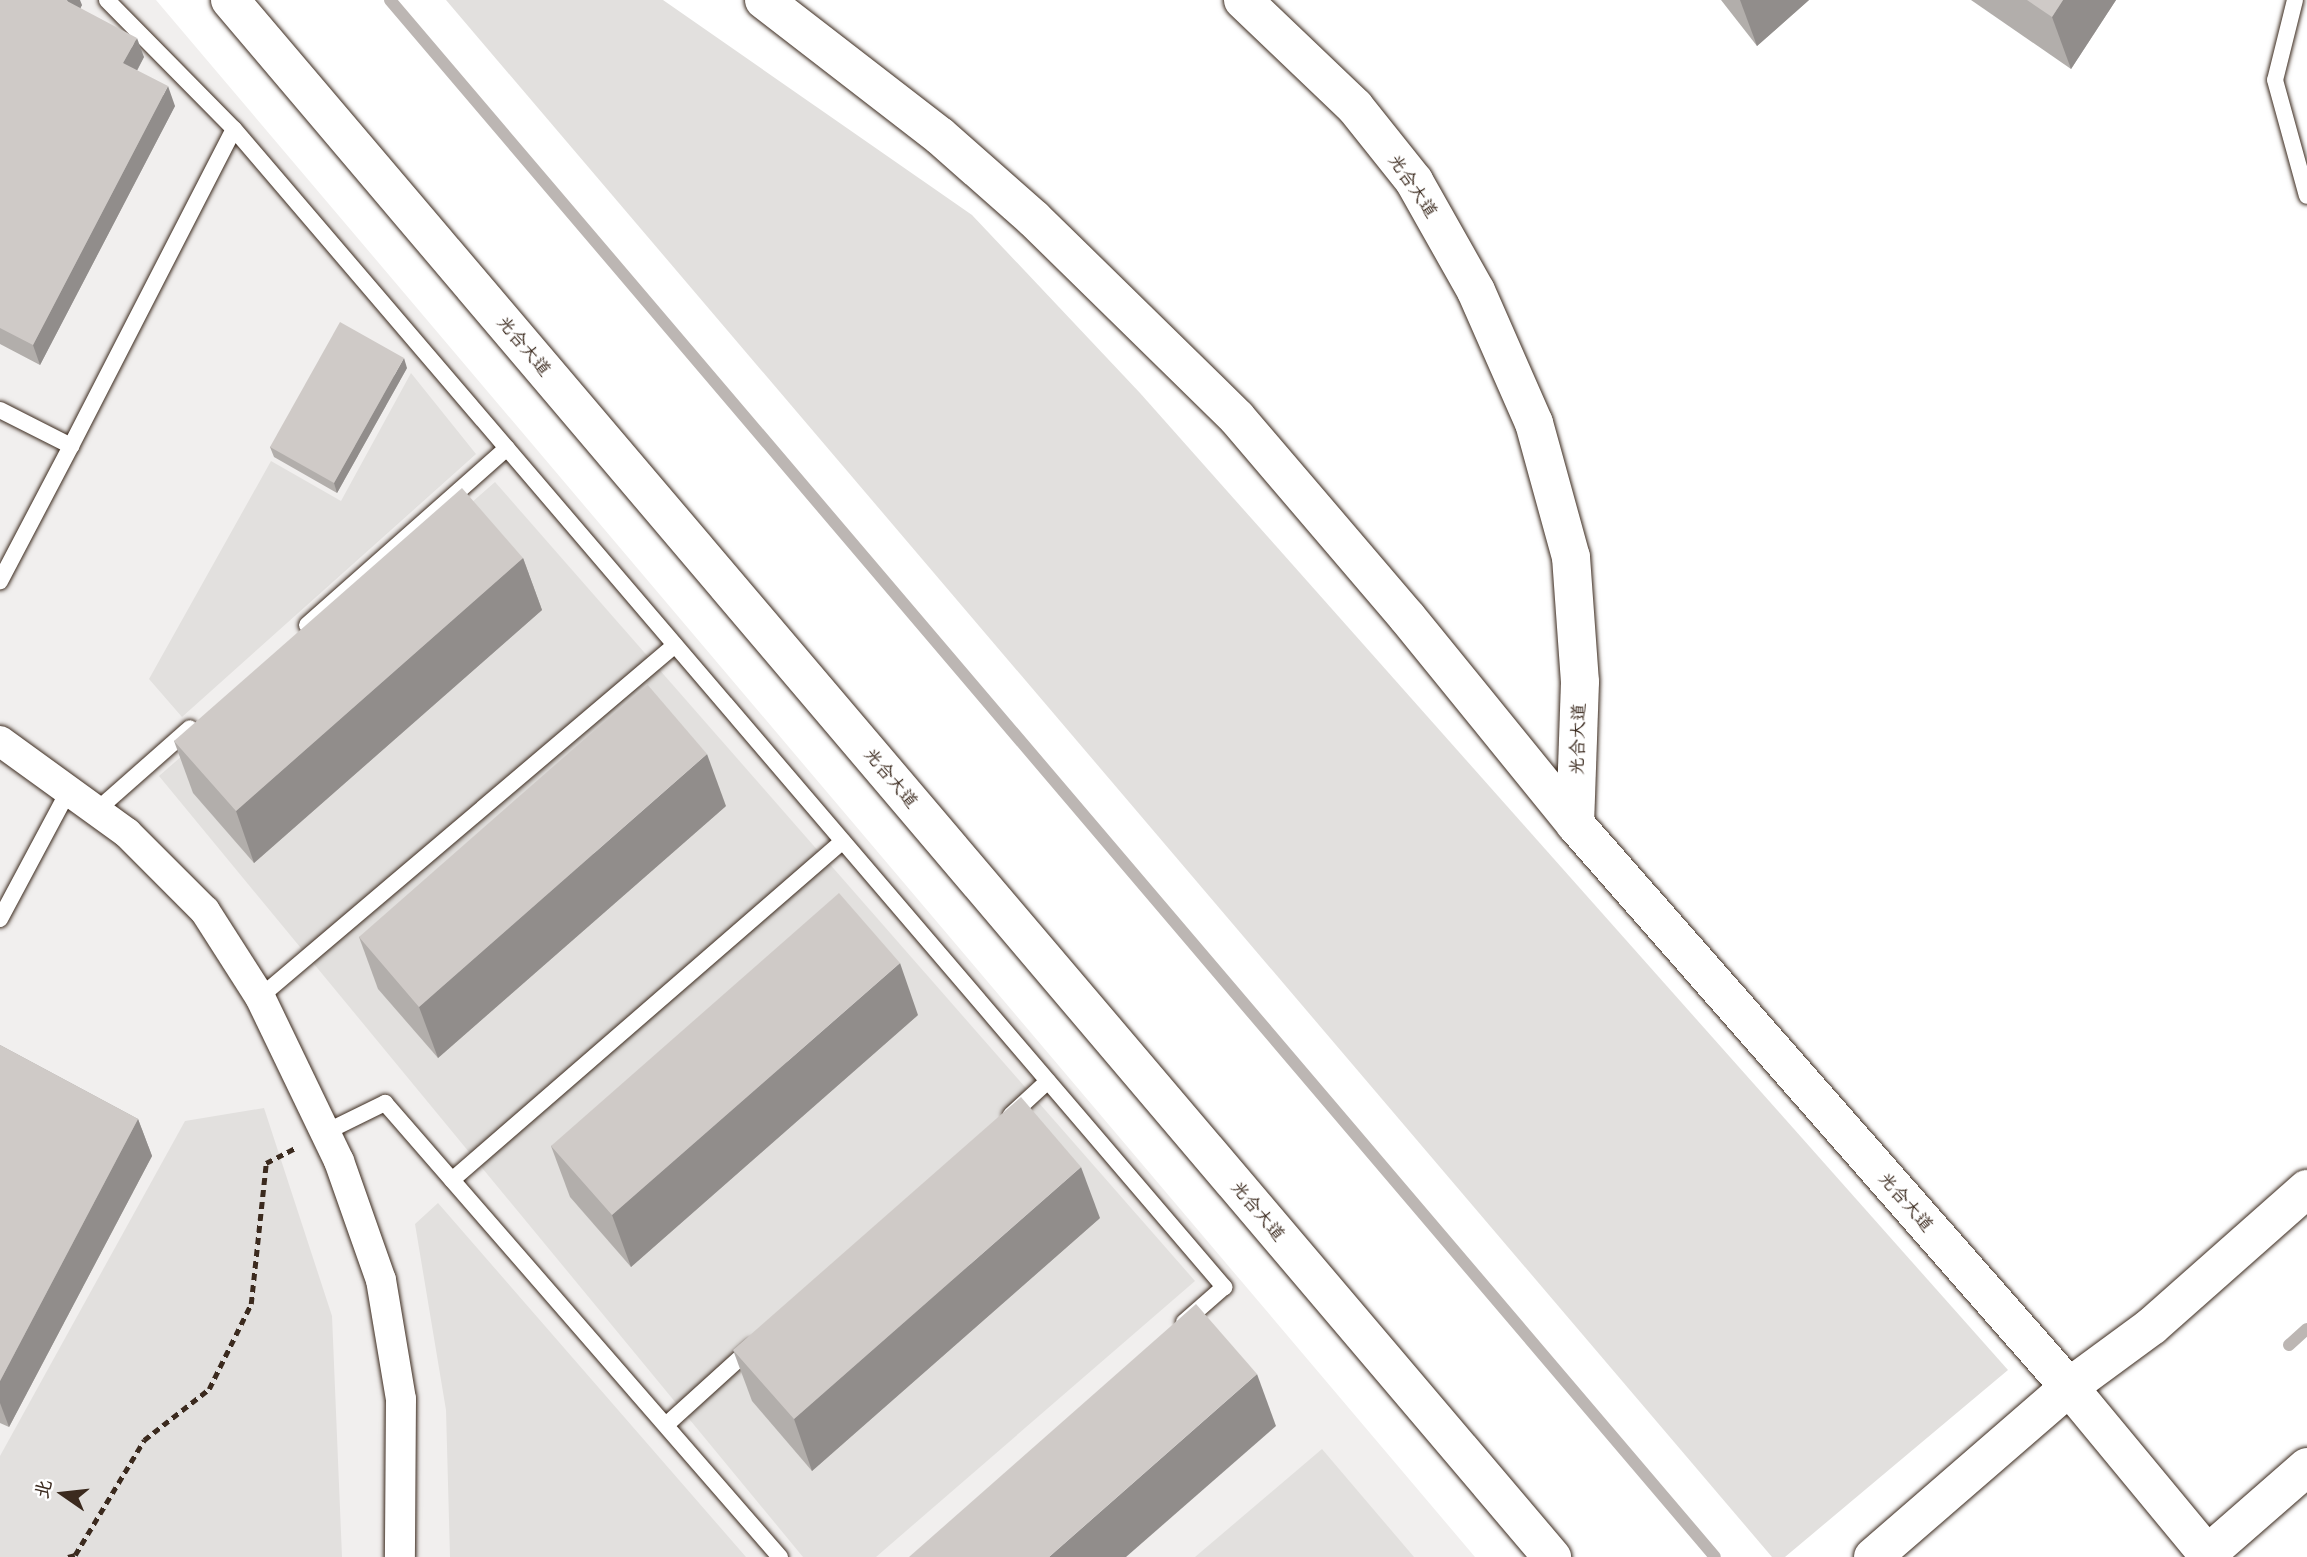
<!DOCTYPE html>
<html>
<head>
<meta charset="utf-8">
<style>
  body { margin:0 }
  #map { position:relative; width:2307px; height:1557px; overflow:hidden; background:#fff; font-family:Delius,"LXGW WenKai TC",sans-serif }
  div>[style] { position:absolute }
  .built>* { inset:0; background:#f1efee }
  .green>* { inset:0; background:#e2e0de }
  .stream>* { height:12px; margin:-6px; padding:0 6px; transform-origin:6px; border-radius:6px; background:#bcb6b3 }
  .path>* { height:4.5px; margin-top:-2.25px; transform-origin:0; background:repeating-linear-gradient(90deg,#3b2a1e 0 7px,transparent 0 12px) }
  .roads { filter:drop-shadow(0 0 2px #3b2a1e) drop-shadow(0 0 2px #3b2a1e) }
  .service>* { height:16px; margin:-8px; padding:0 8px; transform-origin:8px; border-radius:8px; background:#fff }
  .minor>* { height:30px; margin:-15px; padding:0 15px; transform-origin:15px; border-radius:15px; background:#fff }
  .tertiary>* { height:38px; margin:-19px; padding:0 19px; transform-origin:19px; border-radius:19px; background:#fff }
  .secondary>* { height:38px; margin:-19px; padding:0 19px; transform-origin:19px; border-radius:19px; background:#fff }
  .wall>* { inset:0; background:#b2aeab }
  .shaded-wall>* { inset:0; background:#918d8b }
  .building>* { inset:0; background:#cfcac7 }
  span { translate:-50% -50%; white-space:nowrap; text-align:center; line-height:1.15; -webkit-text-stroke:5px #fff; paint-order:stroke }
  .street-label { font-size:18px; color:#3b2a1e }
  .north { position:absolute; left:28px; top:1459px; width:70px; height:70px; -webkit-text-stroke:5px #fff; paint-order:stroke; rotate:284deg; font-size:19px; font-weight:700; line-height:28px; text-align:center; color:#3b2a1e }
  .north::after { content:''; display:block; margin:auto; width:24px; height:32px; background:#3b2a1e; clip-path:polygon(50% 0,100% 100%,50% 72%,0 100%) }
</style>
</head>
<body>
<div id="map">
  <div class="built">
    <div style="clip-path:polygon(0 0,156px 0,1475px 1557px,0 1557px)"></div>
  </div>
  <div class="green">
    <div style="clip-path:polygon(446px 0,663px 0,972px 215px,1140px 393px,2008px 1370px,1785px 1557px,1772px 1557px)"></div>
    <div style="clip-path:polygon(411px 373px,476px 454px,182px 717px,149px 679px,271px 461px,341px 501px)"></div>
    <div style="clip-path:polygon(495px 482px,1195px 1281px,876px 1557px,803px 1557px,159px 776px)"></div>
    <div style="clip-path:polygon(264px 1108px,332px 1316px,342px 1557px,0 1557px,0 1456px,185px 1121px)"></div>
    <div style="clip-path:polygon(438px 1203px,746px 1557px,450px 1557px,446px 1410px,415px 1224px)"></div>
    <div style="clip-path:polygon(1322px 1449px,1414px 1557px,1195px 1557px)"></div>
  </div>
  <div class="stream">
    <div style="left:390px;top:0;width:2044px;rotate:49.6deg"></div>
    <div style="left:2289px;top:1345px;width:24px;rotate:-42deg"></div>
  </div>
  <div class="path">
    <div style="left:68px;top:1557px;width:7px;rotate:-16deg"></div>
    <div style="left:75px;top:1555px;width:134px;rotate:-59deg"></div>
    <div style="left:144px;top:1440px;width:83px;rotate:-38.1deg"></div>
    <div style="left:209px;top:1389px;width:95px;rotate:-63.7deg"></div>
    <div style="left:251px;top:1304px;width:142px;rotate:-83.9deg"></div>
    <div style="left:266px;top:1163px;width:35px;rotate:-27deg"></div>
  </div>
  <div class="roads">
    <div class="service">
      <div style="left:2295px;top:0;width:82px;rotate:104deg"></div>
      <div style="left:2275px;top:80px;width:120px;rotate:74.6deg"></div>
      <div style="left:234px;top:129px;width:1524px;rotate:49.47deg"></div>
      <div style="left:1224px;top:1287px;width:53px;rotate:138.8deg"></div>
      <div style="left:0;top:410px;width:80px;rotate:26.9deg"></div>
      <div style="left:71px;top:446px;width:153px;rotate:117.7deg"></div>
      <div style="left:71px;top:446px;width:356px;rotate:-62.8deg"></div>
      <div style="left:234px;top:129px;width:181px;rotate:-134.6deg"></div>
      <div style="left:307px;top:625px;width:267px;rotate:-41.5deg"></div>
      <div style="left:96px;top:811px;width:125px;rotate:-41.4deg"></div>
      <div style="left:0;top:919px;width:146px;rotate:-61.9deg"></div>
      <div style="left:260px;top:997px;width:544px;rotate:-40.3deg"></div>
      <div style="left:1011px;top:1115px;width:50px;rotate:-42.6deg"></div>
      <div style="left:326px;top:1132px;width:66px;rotate:-26.2deg"></div>
      <div style="left:385px;top:1103px;width:602px;rotate:48.98deg"></div>
      <div style="left:452px;top:1180px;width:517px;rotate:-40.93deg"></div>
      <div style="left:666px;top:1425px;width:116px;rotate:-42.2deg"></div>
    </div>
    <div class="minor">
      <div style="left:0;top:741px;width:157px;rotate:35.9deg"></div>
      <div style="left:127px;top:833px;width:110px;rotate:45deg"></div>
      <div style="left:205px;top:911px;width:102px;rotate:57.4deg"></div>
      <div style="left:260px;top:997px;width:182px;rotate:64.3deg"></div>
      <div style="left:339px;top:1161px;width:126px;rotate:70.6deg"></div>
      <div style="left:381px;top:1280px;width:121px;rotate:80.5deg"></div>
      <div style="left:401px;top:1399px;width:158px;rotate:90.4deg"></div>
    </div>
    <div class="tertiary">
      <div style="left:230px;top:0;width:2043px;rotate:49.67deg"></div>
      <div style="left:764px;top:0;width:222px;rotate:37.7deg"></div>
      <div style="left:940px;top:136px;width:125px;rotate:41.4deg"></div>
      <div style="left:1034px;top:219px;width:284px;rotate:44.4deg"></div>
      <div style="left:1237px;top:418px;width:262px;rotate:49.5deg"></div>
      <div style="left:1407px;top:617px;width:267px;rotate:50.9deg"></div>
      <div style="left:1575px;top:824px;width:749px;rotate:48.73deg"></div>
      <div style="left:2069px;top:1387px;width:217px;rotate:50.4deg"></div>
      <div style="left:1243px;top:0;width:155px;rotate:43.7deg"></div>
      <div style="left:1355px;top:107px;width:95px;rotate:51.4deg"></div>
      <div style="left:1414px;top:181px;width:126px;rotate:60.6deg"></div>
      <div style="left:1476px;top:291px;width:144px;rotate:66.3deg"></div>
      <div style="left:1534px;top:423px;width:139px;rotate:74.6deg"></div>
      <div style="left:1571px;top:557px;width:125px;rotate:85.9deg"></div>
      <div style="left:1580px;top:682px;width:142px;rotate:92deg"></div>
    </div>
    <div class="secondary">
      <div style="left:1873px;top:1557px;width:259px;rotate:-40.9deg"></div>
      <div style="left:2069px;top:1387px;width:103px;rotate:-36.3deg"></div>
      <div style="left:2152px;top:1326px;width:207px;rotate:-41.5deg"></div>
      <div style="left:2204px;top:1557px;width:137px;rotate:-41.1deg"></div>
    </div>
  </div>
  <div class="wall">
    <div style="clip-path:polygon(0 0,82px 5px,80px 8px,144px 57px,137px 71px,175px 106px,40px 365px,0 344px)"></div>
    <div style="clip-path:polygon(1721px 0,1809px 0,1757px 46px)"></div>
    <div style="clip-path:polygon(1971px 0,2116px 0,2071px 69px)"></div>
    <div style="clip-path:polygon(407px 368px,337px 493px,274px 457px,270px 447px)"></div>
    <div style="clip-path:polygon(523px 558px,542px 610px,254px 863px,193px 793px,174px 741px)"></div>
    <div style="clip-path:polygon(726px 806px,438px 1058px,378px 989px,359px 937px)"></div>
    <div style="clip-path:polygon(918px 1015px,631px 1267px,570px 1197px,551px 1146px)"></div>
    <div style="clip-path:polygon(0 1045px,138px 1119px,152px 1156px,9px 1427px,0 1423px)"></div>
    <div style="clip-path:polygon(1100px 1218px,812px 1471px,752px 1401px,733px 1350px)"></div>
  </div>
  <div class="shaded-wall">
    <div style="clip-path:polygon(67px 0,80px 0,82px 5px,74px 21px)"></div>
    <div style="clip-path:polygon(1740px 0,1809px 0,1757px 46px)"></div>
    <div style="clip-path:polygon(2063px 0,2116px 0,2071px 69px,2052px 17px)"></div>
    <div style="clip-path:polygon(137px 38px,144px 57px,130px 83px,123px 63px)"></div>
    <div style="clip-path:polygon(168px 86px,175px 106px,40px 365px,33px 345px)"></div>
    <div style="clip-path:polygon(404px 358px,407px 368px,337px 493px,334px 483px)"></div>
    <div style="clip-path:polygon(523px 558px,542px 610px,254px 863px,236px 811px)"></div>
    <div style="clip-path:polygon(707px 754px,726px 806px,438px 1058px,419px 1007px)"></div>
    <div style="clip-path:polygon(900px 963px,918px 1015px,631px 1267px,612px 1215px)"></div>
    <div style="clip-path:polygon(138px 1119px,152px 1156px,9px 1427px,0 1403px,0 1381px)"></div>
    <div style="clip-path:polygon(1081px 1167px,1100px 1218px,812px 1471px,794px 1419px)"></div>
    <div style="clip-path:polygon(1257px 1374px,1276px 1426px,1126px 1557px,1049px 1557px)"></div>
  </div>
  <div class="building">
    <div style="clip-path:polygon(0 0,67px 0,67px 1px,137px 38px,123px 63px,168px 86px,33px 345px,0 328px)"></div>
    <div style="clip-path:polygon(2027px 0,2063px 0,2052px 17px)"></div>
    <div style="clip-path:polygon(340px 322px,404px 358px,334px 483px,270px 447px)"></div>
    <div style="clip-path:polygon(462px 488px,523px 558px,236px 811px,174px 741px)"></div>
    <div style="clip-path:polygon(647px 684px,707px 754px,419px 1007px,359px 937px)"></div>
    <div style="clip-path:polygon(839px 893px,900px 963px,612px 1215px,551px 1146px)"></div>
    <div style="clip-path:polygon(0 1045px,138px 1119px,0 1381px)"></div>
    <div style="clip-path:polygon(1021px 1097px,1081px 1167px,794px 1419px,733px 1350px)"></div>
    <div style="clip-path:polygon(1196px 1304px,1257px 1374px,1049px 1557px,909px 1557px)"></div>
  </div>
  <div class="street-label">
    <span style="left:1413px;top:186px;rotate:56deg">光合大道</span>
    <span style="left:524px;top:346px;rotate:50deg">光合大道</span>
    <span style="left:1578px;top:739px;rotate:-88deg">光合大道</span>
    <span style="left:891px;top:778px;rotate:50deg">光合大道</span>
    <span style="left:1906px;top:1202px;rotate:49deg">光合大道</span>
    <span style="left:1258px;top:1211px;rotate:50deg">光合大道</span>
  </div>
  <div class="north">北</div>
</div>
</body>
</html>
